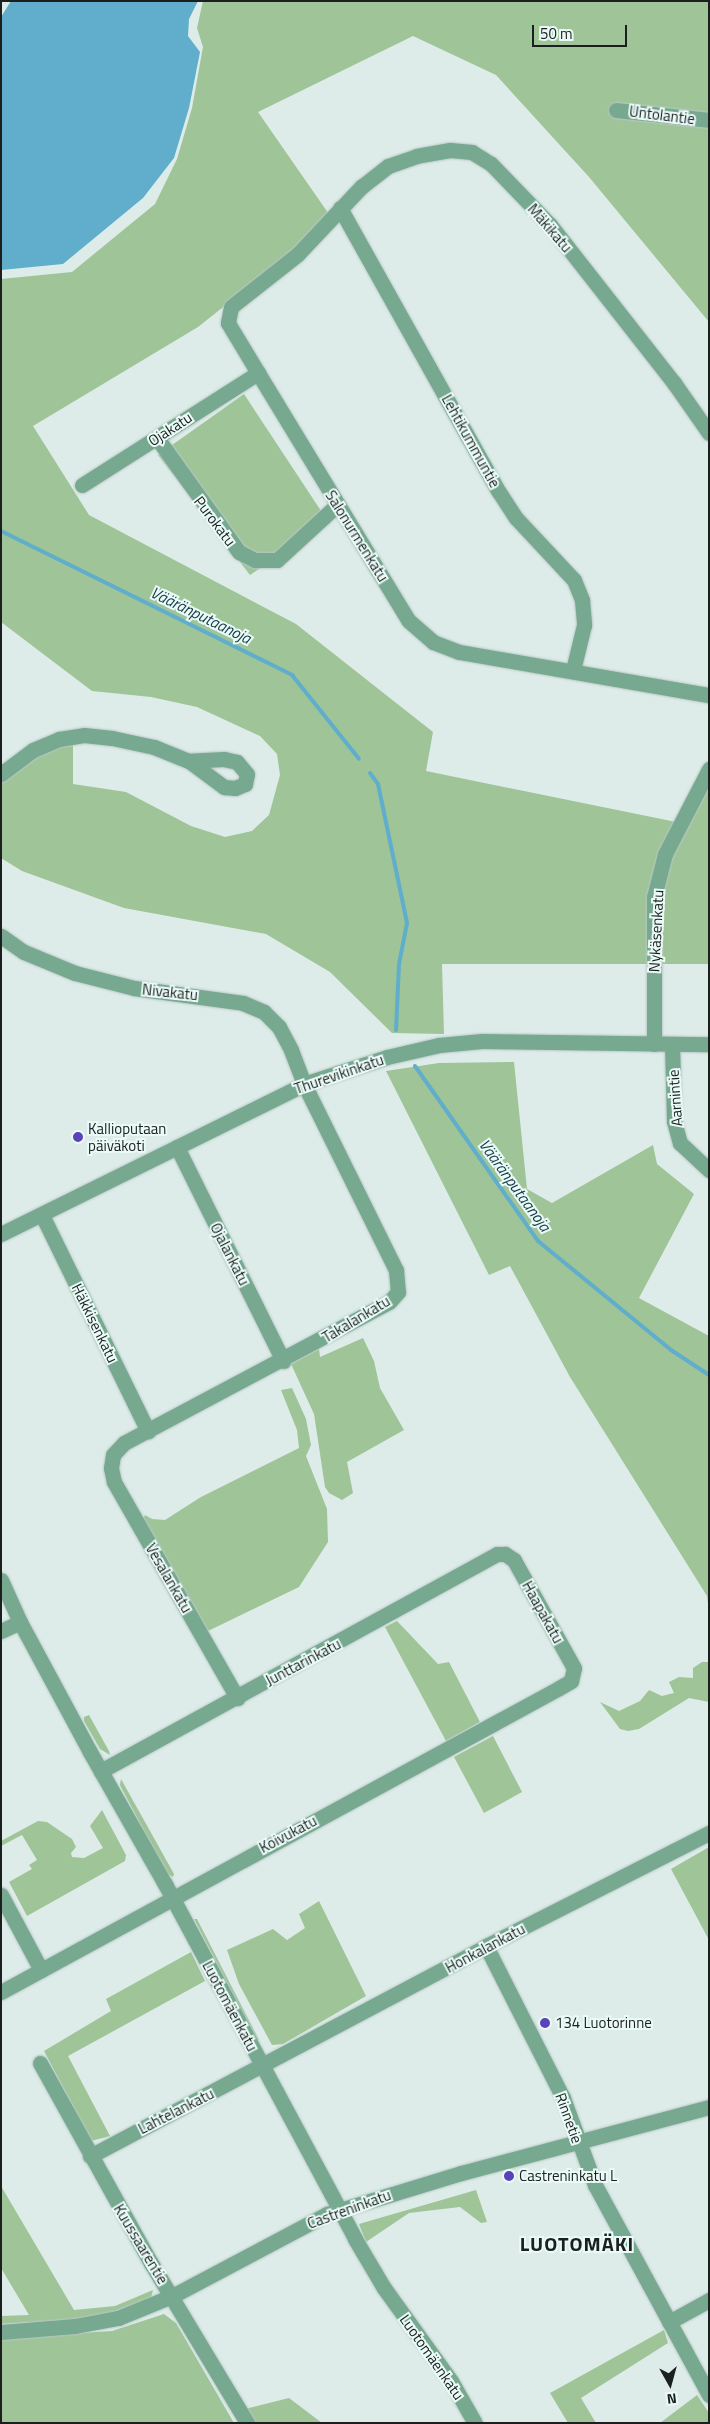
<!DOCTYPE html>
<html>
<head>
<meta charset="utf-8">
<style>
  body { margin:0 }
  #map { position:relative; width:710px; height:2424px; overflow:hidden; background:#ddece9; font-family:"Titillium Web",sans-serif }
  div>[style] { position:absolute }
  .green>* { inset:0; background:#9ec498 }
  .water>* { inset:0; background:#60aecb }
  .stream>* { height:4px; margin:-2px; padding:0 2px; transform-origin:2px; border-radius:2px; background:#60aecb }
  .roads { filter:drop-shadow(0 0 1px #bac7c5) drop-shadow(0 0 1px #bac7c5) }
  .minor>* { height:15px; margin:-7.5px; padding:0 7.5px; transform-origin:7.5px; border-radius:7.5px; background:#76a98f }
  .dots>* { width:14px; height:14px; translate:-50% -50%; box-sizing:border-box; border:2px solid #eafaf7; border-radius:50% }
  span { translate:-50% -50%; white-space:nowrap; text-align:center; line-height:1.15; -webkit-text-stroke:4px #eafaf7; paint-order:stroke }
  .street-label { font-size:15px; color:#1b201f }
  .poi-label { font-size:15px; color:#1b201f }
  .left { translate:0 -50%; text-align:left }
  .water-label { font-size:16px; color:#143946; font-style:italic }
  .district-label { font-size:20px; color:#1b201f; font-weight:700; letter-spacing:1px }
  .frame { position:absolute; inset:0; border:2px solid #1b201f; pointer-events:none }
  .north { position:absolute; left:645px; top:2359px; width:50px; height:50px; -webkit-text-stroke:4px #eafaf7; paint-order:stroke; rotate:173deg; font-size:14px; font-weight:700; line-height:20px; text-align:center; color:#1b201f }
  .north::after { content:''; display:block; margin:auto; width:18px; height:22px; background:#1b201f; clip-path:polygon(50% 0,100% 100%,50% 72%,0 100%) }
  .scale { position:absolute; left:532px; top:25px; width:95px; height:22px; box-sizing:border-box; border:2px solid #1b201f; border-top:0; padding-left:6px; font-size:15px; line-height:18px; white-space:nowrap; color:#1b201f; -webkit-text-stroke:4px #eafaf7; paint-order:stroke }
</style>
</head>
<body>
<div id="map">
  <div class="green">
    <div style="clip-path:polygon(203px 1px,709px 1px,709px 322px,589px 177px,496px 75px,413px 36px,258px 112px,333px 220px,198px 327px,33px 426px,89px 515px,296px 624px,433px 732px,426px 771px,681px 823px,709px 773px,709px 964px,442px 964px,444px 1034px,392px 1033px,330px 972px,266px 934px,124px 908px,22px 871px,1px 858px,1px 784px,31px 747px,73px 734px,73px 784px,126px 792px,191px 826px,225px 837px,252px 831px,269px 815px,280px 775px,277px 754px,260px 736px,197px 707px,151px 697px,92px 691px,1px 622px,1px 279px,72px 272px,155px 204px,177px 159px,192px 108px,203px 47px,197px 28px)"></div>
    <div style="clip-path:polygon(244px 394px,329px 523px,250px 575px,158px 455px)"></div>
    <div style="clip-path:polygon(514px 1062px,527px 1189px,552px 1203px,653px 1145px,657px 1164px,694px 1194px,639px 1298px,709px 1336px,709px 1611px,707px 1596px,570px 1377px,510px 1266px,489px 1275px,386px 1071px,439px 1063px)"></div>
    <div style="clip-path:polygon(363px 1338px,374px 1361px,380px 1388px,404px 1430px,347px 1462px,353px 1493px,342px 1500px,329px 1493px,325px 1487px,314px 1414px,291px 1364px,319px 1349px,320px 1357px)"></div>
    <div style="clip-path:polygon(292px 1388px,306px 1419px,311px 1445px,306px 1456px,327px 1509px,328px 1542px,299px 1587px,208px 1631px,142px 1521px,145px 1515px,152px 1519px,165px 1520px,201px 1497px,299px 1448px,297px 1430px,281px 1390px)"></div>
    <div style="clip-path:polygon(397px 1621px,438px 1664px,449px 1662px,480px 1722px,446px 1741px,385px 1627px)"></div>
    <div style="clip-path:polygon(702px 1662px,709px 1662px,709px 1702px,689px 1698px,639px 1729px,628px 1731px,620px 1729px,600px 1702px,619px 1711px,640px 1701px,649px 1690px,662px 1696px,674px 1693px,669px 1682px,679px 1677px,693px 1678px,693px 1668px)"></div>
    <div style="clip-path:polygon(89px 1715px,109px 1751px,110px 1755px,100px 1749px,84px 1721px,84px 1717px)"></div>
    <div style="clip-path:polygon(493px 1736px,522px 1792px,484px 1813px,454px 1757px)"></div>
    <div style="clip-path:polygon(121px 1779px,174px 1874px,173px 1877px,168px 1874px,148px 1839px,120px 1785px)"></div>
    <div style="clip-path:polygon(102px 1810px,126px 1855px,125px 1861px,27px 1916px,9px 1882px,32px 1869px,29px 1865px,37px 1860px,22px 1835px,1px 1846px,1px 1841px,38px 1821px,47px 1822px,72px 1839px,76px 1847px,71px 1853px,72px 1857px,84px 1858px,103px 1848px,90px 1826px)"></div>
    <div style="clip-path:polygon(709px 1847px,709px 1940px,671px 1869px)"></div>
    <div style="clip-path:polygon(319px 1901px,366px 1996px,283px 2044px,272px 2045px,239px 1984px,227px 1950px,273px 1929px,287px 1940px,305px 1928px,299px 1914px)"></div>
    <div style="clip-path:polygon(194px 1919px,197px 1919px,259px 2040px,256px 2039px)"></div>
    <div style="clip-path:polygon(191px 1952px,205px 1981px,68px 2056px,110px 2136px,91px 2141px,44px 2051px,111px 2011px,106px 1999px)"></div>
    <div style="clip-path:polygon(1px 2186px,74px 2310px,115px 2306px,153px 2290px,151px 2298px,96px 2318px,1px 2324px,1px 2316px,29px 2315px,1px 2268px)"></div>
    <div style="clip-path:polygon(476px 2190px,487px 2222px,481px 2223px,460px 2207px,409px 2213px,366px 2242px,359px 2224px)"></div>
    <div style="clip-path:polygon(164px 2314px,176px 2323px,234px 2423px,1px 2423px,1px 2338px,112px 2331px)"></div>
    <div style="clip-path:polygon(664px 2330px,668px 2343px,581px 2398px,596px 2423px,568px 2423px,550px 2393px)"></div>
    <div style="clip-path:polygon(697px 2395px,709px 2413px,709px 2423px,660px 2423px)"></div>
    <div style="clip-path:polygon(289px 2398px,322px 2423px,254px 2423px,245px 2409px)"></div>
  </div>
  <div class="water">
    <div style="clip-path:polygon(11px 1px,198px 1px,189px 19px,188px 36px,200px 52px,189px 108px,174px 158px,143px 198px,63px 264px,1px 270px,1px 17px)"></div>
  </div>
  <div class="stream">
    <div style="left:1px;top:531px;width:325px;rotate:26.3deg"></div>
    <div style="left:292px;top:675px;width:107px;rotate:51.4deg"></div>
    <div style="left:370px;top:773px;width:14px;rotate:54deg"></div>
    <div style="left:378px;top:784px;width:142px;rotate:78.2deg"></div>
    <div style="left:407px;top:923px;width:42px;rotate:101deg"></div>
    <div style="left:399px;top:964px;width:66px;rotate:92.6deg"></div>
    <div style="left:415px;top:1066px;width:214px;rotate:54.9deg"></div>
    <div style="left:538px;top:1241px;width:172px;rotate:39.3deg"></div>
    <div style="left:671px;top:1350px;width:45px;rotate:33.3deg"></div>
  </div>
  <div class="roads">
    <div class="minor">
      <div style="left:616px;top:110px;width:94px;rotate:6.1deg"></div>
      <div style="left:340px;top:208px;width:325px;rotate:60.8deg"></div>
      <div style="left:499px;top:492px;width:31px;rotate:57deg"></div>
      <div style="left:516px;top:518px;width:85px;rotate:46.9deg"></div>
      <div style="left:574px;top:580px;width:22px;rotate:68deg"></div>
      <div style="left:582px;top:600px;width:25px;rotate:85deg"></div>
      <div style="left:584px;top:625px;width:46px;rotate:103.7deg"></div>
      <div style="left:709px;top:433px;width:61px;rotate:-125deg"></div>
      <div style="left:674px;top:383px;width:201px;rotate:-128.1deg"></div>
      <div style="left:550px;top:225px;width:85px;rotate:-134deg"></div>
      <div style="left:491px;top:164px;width:22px;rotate:-148deg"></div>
      <div style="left:472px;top:152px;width:22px;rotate:-175deg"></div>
      <div style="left:450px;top:150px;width:34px;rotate:170deg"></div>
      <div style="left:417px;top:156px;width:31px;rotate:161deg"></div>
      <div style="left:388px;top:166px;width:33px;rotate:142deg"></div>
      <div style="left:362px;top:186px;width:93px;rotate:133.3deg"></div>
      <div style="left:298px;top:254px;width:85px;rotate:141.7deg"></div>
      <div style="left:231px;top:307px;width:16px;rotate:101deg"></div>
      <div style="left:228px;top:323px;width:58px;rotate:59deg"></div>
      <div style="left:258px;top:373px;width:290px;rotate:58.7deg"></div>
      <div style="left:409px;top:621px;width:32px;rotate:41deg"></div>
      <div style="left:433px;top:642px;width:28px;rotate:21deg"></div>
      <div style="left:459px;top:652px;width:254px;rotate:9.8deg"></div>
      <div style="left:157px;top:438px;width:140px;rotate:54.3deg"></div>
      <div style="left:239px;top:552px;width:18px;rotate:27deg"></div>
      <div style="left:255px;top:560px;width:22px"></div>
      <div style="left:277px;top:560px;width:81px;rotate:-42.5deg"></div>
      <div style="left:82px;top:485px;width:209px;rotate:-32.5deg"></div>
      <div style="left:1px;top:774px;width:40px;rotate:-37deg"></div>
      <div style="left:33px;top:750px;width:28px;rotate:-23deg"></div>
      <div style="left:59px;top:739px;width:25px;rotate:-9deg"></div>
      <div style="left:84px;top:735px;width:28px;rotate:6deg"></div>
      <div style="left:112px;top:738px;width:43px;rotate:12.1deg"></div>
      <div style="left:154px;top:747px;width:38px;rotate:22deg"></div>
      <div style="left:189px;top:761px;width:44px;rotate:36.6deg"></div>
      <div style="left:224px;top:787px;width:11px;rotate:5deg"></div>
      <div style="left:235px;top:788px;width:11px;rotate:-22deg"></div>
      <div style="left:245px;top:784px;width:10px;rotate:-79deg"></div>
      <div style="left:247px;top:774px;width:16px;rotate:-130deg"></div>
      <div style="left:237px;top:762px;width:13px;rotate:-167deg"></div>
      <div style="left:224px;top:759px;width:35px;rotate:177deg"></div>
      <div style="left:1px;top:936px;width:28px;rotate:35deg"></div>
      <div style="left:24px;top:952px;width:55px;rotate:22.4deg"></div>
      <div style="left:75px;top:973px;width:61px;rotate:14.3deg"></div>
      <div style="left:134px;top:988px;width:110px;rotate:7.8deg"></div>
      <div style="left:243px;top:1003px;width:23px;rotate:23deg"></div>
      <div style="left:264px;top:1012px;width:21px;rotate:45deg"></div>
      <div style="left:279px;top:1027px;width:26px;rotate:62deg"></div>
      <div style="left:291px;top:1050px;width:36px;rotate:69deg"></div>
      <div style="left:304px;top:1084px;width:208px;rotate:63.7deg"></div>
      <div style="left:396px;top:1270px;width:22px;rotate:85deg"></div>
      <div style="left:398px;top:1292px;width:13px;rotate:132deg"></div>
      <div style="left:389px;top:1302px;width:300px;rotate:152deg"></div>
      <div style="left:124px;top:1443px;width:16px;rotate:133deg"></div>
      <div style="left:113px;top:1455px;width:13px;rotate:99deg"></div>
      <div style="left:111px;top:1468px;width:14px;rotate:78deg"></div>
      <div style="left:114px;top:1482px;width:249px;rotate:60.3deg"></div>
      <div style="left:654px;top:1044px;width:147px;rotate:-90deg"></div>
      <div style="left:654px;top:897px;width:44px;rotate:-75.7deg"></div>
      <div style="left:665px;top:854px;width:96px;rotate:-62.6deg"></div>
      <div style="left:672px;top:1044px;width:77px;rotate:88.5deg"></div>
      <div style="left:674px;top:1121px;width:23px;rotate:75deg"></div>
      <div style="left:680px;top:1143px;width:40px;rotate:43deg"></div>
      <div style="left:177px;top:1147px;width:239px;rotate:63.6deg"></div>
      <div style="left:42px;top:1215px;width:241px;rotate:63.9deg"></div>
      <div style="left:1px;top:1234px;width:338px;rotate:-26.3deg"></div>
      <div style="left:304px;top:1084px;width:87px;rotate:-18deg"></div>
      <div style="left:387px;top:1057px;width:53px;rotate:-13deg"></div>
      <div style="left:439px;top:1045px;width:43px;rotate:-5.3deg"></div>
      <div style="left:482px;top:1041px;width:227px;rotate:0.8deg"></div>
      <div style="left:1px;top:1580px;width:46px;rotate:65.7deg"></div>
      <div style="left:20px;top:1622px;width:148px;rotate:61.7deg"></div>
      <div style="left:90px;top:1752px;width:152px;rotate:60.4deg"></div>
      <div style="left:165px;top:1884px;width:403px;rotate:61.8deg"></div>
      <div style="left:355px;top:2239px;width:57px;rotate:59.4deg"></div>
      <div style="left:384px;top:2288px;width:115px;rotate:54.2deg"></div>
      <div style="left:451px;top:2381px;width:48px;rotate:60.3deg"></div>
      <div style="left:1px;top:1631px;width:21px;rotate:-25deg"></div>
      <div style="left:1px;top:1895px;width:85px;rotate:61.9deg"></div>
      <div style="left:486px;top:1946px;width:170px;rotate:63.1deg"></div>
      <div style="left:563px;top:2098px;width:93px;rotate:69.8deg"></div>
      <div style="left:595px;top:2185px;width:239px;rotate:61.5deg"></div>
      <div style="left:1px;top:1992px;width:635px;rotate:-28.58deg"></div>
      <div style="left:559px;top:1688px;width:14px;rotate:-30deg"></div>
      <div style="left:571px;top:1681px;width:13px;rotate:-77deg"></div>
      <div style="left:574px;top:1668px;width:124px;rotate:-119.1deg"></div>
      <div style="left:514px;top:1560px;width:11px;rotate:-146deg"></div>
      <div style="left:505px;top:1554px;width:8px;rotate:180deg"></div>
      <div style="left:497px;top:1554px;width:452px;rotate:151.3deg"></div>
      <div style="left:40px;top:2063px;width:229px;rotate:61deg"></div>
      <div style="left:151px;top:2263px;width:187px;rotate:59deg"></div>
      <div style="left:90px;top:2156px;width:448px;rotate:-27.9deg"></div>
      <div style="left:486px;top:1946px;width:250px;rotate:-26.9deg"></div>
      <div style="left:669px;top:2322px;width:46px;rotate:-28.8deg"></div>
      <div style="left:1px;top:2332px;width:74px;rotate:-4.6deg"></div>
      <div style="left:75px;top:2326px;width:44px;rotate:-10.5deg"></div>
      <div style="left:118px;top:2318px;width:58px;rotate:-22.2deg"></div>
      <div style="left:172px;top:2296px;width:175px;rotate:-27.9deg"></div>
      <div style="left:327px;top:2214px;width:140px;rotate:-17deg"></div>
      <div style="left:461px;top:2173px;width:257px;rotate:-14.9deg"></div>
    </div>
  </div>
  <div class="dots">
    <div style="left:78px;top:1137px;background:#5b42ba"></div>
    <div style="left:545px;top:2023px;background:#5b42ba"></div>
    <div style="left:509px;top:2176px;background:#5b42ba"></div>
  </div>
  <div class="street-label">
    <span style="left:662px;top:115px;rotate:7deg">Untolantie</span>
    <span style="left:550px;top:228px;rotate:49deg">Mäkikatu</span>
    <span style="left:170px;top:429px;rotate:-33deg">Ojakatu</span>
    <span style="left:471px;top:441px;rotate:61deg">Lehtikummuntie</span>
    <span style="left:215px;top:521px;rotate:53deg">Purokatu</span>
    <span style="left:357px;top:536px;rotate:58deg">Salonurmenkatu</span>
    <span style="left:656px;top:931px;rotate:-87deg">Nykäsenkatu</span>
    <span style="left:170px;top:992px;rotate:6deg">Nivakatu</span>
    <span style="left:339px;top:1074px;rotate:-19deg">Thurevikinkatu</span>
    <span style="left:675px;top:1098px;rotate:-94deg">Aarnintie</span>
    <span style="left:230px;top:1254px;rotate:63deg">Ojalankatu</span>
    <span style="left:356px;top:1319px;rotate:-31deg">Takalankatu</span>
    <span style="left:95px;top:1323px;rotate:64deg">Häkkisenkatu</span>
    <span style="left:169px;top:1578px;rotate:60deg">Vesalankatu</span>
    <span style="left:543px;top:1612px;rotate:61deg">Haapakatu</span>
    <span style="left:303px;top:1662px;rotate:-28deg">Junttarinkatu</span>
    <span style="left:288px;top:1834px;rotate:-28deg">Koivukatu</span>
    <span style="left:485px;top:1948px;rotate:-28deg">Honkalankatu</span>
    <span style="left:230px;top:2006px;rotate:62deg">Luotomäenkatu</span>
    <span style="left:176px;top:2111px;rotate:-27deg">Lahtelankatu</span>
    <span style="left:569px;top:2118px;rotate:70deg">Rinnetie</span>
    <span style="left:349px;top:2209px;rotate:-20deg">Castreninkatu</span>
    <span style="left:141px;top:2244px;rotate:59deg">Kuussaarentie</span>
    <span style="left:432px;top:2357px;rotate:55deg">Luotomäenkatu</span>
  </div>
  <div class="poi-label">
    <span class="left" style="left:88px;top:1137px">Kallioputaan<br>päiväkoti</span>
    <span class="left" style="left:555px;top:2023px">134 Luotorinne</span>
    <span class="left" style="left:519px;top:2176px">Castreninkatu L</span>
  </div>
  <div class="water-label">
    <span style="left:201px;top:615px;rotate:26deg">Vääränputaanoja</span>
    <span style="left:515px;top:1185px;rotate:54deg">Vääränputaanoja</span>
  </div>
  <div class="district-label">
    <span style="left:577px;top:2243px">LUOTOMÄKI</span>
  </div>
  <div class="frame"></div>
  <div class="north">N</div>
  <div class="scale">50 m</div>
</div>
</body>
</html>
